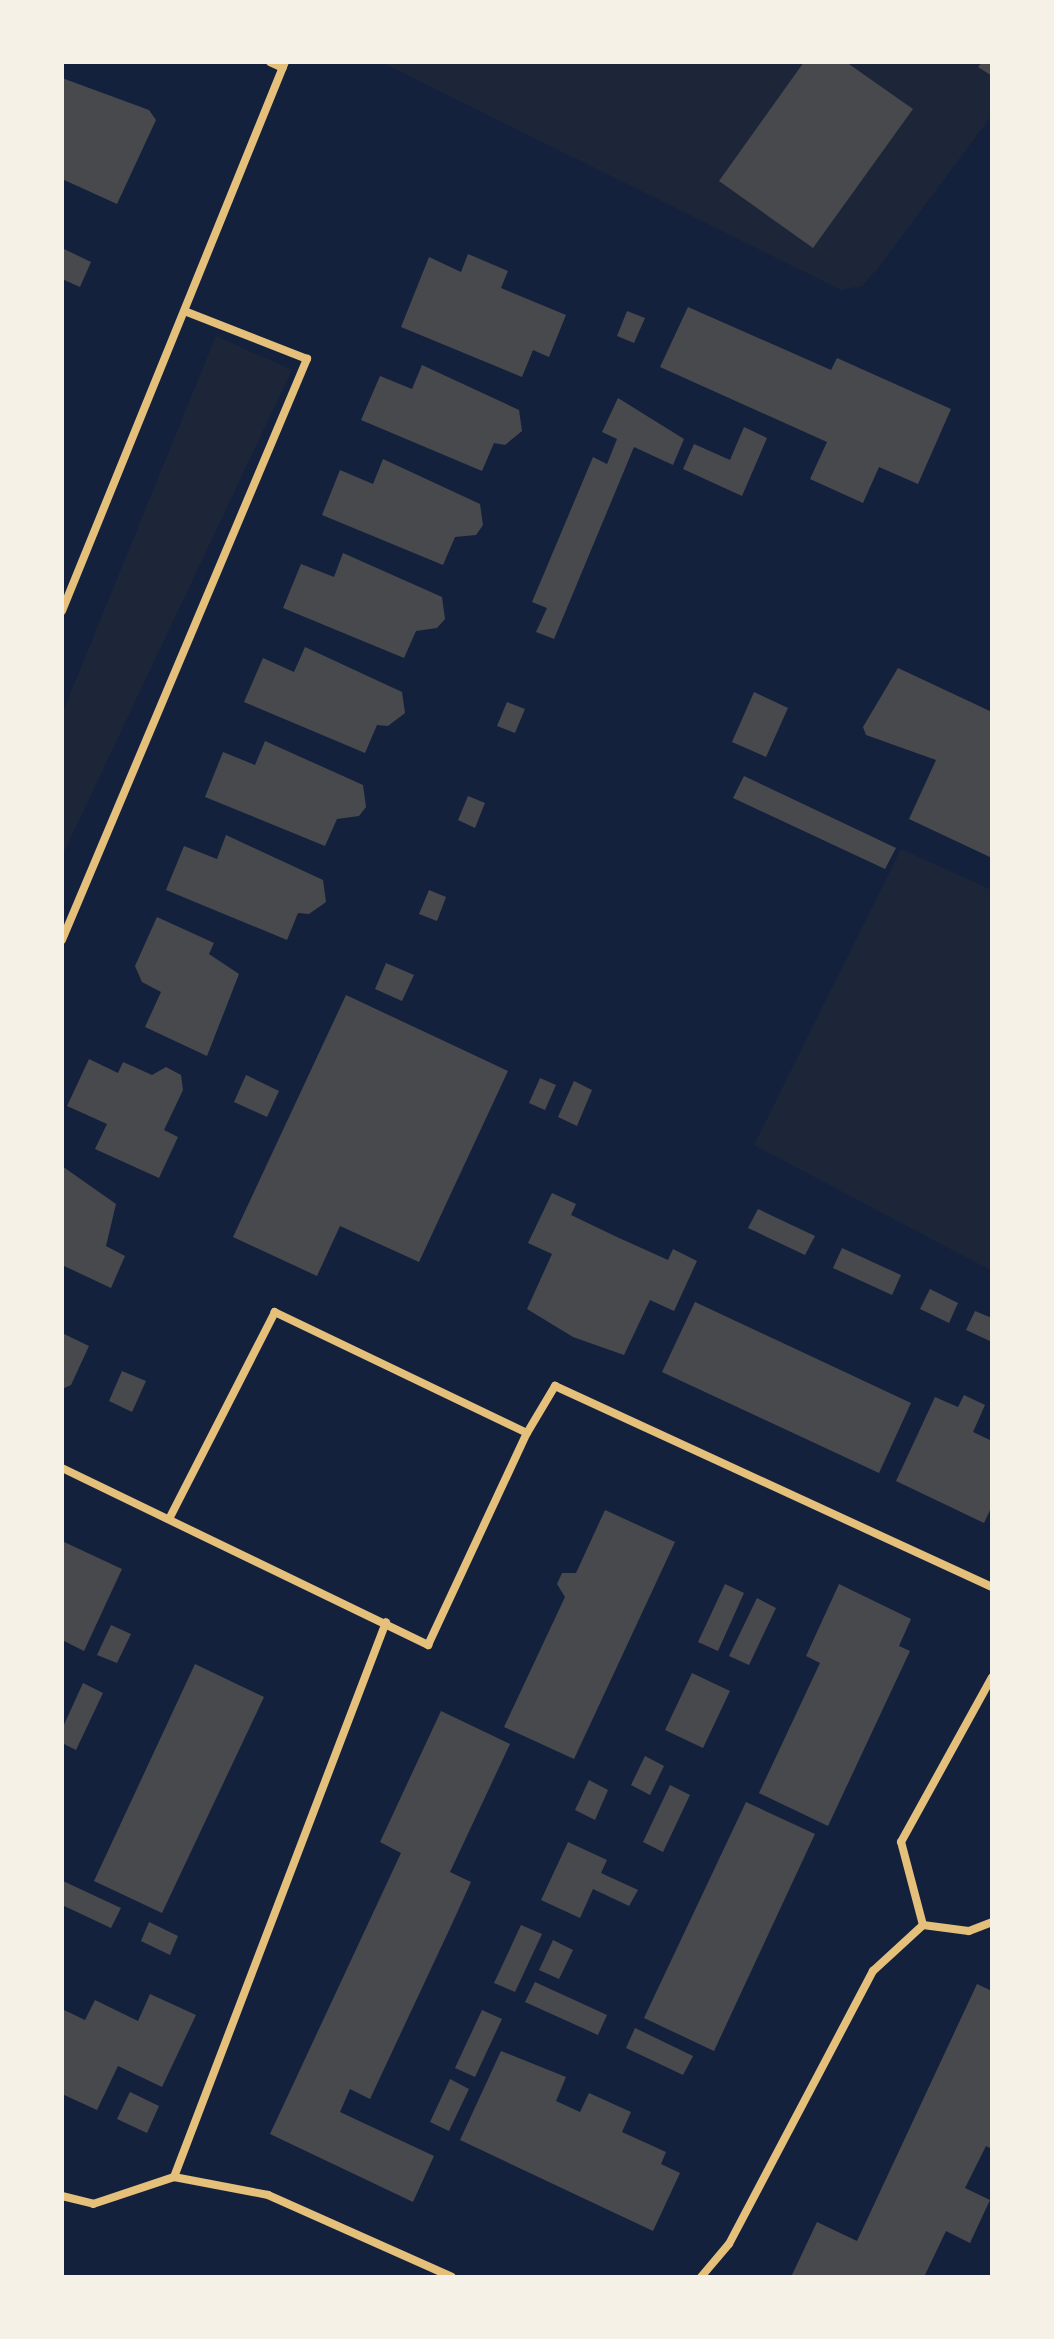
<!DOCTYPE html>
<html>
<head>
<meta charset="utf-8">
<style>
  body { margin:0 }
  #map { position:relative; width:1054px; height:2339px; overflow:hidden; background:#14213d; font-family:Rubik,sans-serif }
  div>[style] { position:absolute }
  .green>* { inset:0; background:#1d2539 }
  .building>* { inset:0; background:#48494c }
  .minor>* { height:8px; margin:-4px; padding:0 4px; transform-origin:4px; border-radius:4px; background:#e5c07b }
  span { translate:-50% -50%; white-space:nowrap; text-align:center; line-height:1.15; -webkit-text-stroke:8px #f6f1e7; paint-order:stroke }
  .frame { position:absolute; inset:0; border:64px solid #f6f1e7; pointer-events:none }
</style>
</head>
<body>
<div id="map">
  <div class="green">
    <div style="clip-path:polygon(381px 62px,992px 62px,992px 115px,878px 268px,862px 286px,841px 290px)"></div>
    <div style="clip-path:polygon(216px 336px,292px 370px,62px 856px,62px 714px)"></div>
    <div style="clip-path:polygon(901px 849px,992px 890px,992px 1271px,754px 1145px)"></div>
  </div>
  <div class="building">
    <div style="clip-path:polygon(804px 62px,846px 62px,913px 109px,813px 248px,719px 181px)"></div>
    <div style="clip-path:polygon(982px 62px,992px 62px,992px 76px,978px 67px)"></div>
    <div style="clip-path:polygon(62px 78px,149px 110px,156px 120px,117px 204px,62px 179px)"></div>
    <div style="clip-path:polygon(62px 248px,91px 262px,80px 287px,62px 279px)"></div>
    <div style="clip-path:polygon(468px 254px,508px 271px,501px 288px,566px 315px,549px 357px,533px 350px,522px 377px,401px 327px,429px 257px,461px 272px)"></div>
    <div style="clip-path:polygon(688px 307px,831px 370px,837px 358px,951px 409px,918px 484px,879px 467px,863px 503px,810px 479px,827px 442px,660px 367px)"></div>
    <div style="clip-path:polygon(627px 311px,645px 318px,634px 343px,617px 336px)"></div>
    <div style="clip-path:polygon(422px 365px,519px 410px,522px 431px,505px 445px,494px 443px,482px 471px,361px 420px,380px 376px,412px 389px)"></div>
    <div style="clip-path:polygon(618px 398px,684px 439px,673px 465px,634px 447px,554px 639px,536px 632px,547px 608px,532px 602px,593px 457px,607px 464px,617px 439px,602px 432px)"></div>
    <div style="clip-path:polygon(744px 427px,767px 438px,742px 496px,683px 469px,694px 444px,730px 460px)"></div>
    <div style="clip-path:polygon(383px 459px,480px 504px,483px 525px,476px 535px,455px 537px,443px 565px,322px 515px,340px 470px,373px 484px)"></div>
    <div style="clip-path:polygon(343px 553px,442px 597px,445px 619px,437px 628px,416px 631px,404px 658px,283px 608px,301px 564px,334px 577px)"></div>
    <div style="clip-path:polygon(305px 647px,402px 692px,405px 713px,388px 726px,377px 725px,365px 753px,244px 702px,263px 658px,294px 672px)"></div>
    <div style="clip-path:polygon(898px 668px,992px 712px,992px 858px,909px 819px,936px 760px,866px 735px,863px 727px)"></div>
    <div style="clip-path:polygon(754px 692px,788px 708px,766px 757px,732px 742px)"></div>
    <div style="clip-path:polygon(507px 702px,525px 709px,515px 733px,497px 726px)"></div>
    <div style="clip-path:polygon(265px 741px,363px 785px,366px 807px,359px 816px,337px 819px,325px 846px,205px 797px,223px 752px,255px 765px)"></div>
    <div style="clip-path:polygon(744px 776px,896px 848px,885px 869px,733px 798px)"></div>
    <div style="clip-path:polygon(468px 796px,485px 803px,475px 828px,458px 820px)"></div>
    <div style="clip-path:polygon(226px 835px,323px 880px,326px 902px,309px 914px,298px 913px,287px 940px,166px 890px,184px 846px,217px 859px)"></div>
    <div style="clip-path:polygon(429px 890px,446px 897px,437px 921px,419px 914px)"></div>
    <div style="clip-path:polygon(157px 917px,214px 943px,209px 954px,239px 974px,207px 1056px,145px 1027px,161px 992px,142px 982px,135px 966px)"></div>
    <div style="clip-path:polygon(386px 963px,414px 975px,402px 1001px,375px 989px)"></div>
    <div style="clip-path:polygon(346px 995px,508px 1071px,419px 1262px,340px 1226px,317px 1276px,233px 1237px)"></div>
    <div style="clip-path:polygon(89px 1059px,118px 1073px,123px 1062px,152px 1075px,166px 1067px,181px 1075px,183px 1090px,164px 1130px,178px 1137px,159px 1178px,95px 1149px,107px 1124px,67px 1106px)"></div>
    <div style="clip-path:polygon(246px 1075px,279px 1091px,267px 1117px,234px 1102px)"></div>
    <div style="clip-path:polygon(540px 1078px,556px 1085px,545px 1110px,529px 1103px)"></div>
    <div style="clip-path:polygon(574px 1081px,592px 1090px,577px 1126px,558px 1117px)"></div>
    <div style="clip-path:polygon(62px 1166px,116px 1204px,106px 1246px,125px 1256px,111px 1288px,62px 1265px)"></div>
    <div style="clip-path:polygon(552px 1193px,576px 1204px,571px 1215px,619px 1238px,668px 1260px,673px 1249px,697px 1261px,674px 1311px,650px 1300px,624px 1355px,573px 1337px,527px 1309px,552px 1254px,528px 1243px)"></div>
    <div style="clip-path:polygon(758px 1209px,815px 1236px,805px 1255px,748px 1228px)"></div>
    <div style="clip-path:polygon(842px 1248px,901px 1275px,892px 1295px,833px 1268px)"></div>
    <div style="clip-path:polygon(930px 1289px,958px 1303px,949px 1323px,920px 1309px)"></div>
    <div style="clip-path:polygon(695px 1302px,911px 1403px,879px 1473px,662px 1372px)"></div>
    <div style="clip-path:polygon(975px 1311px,992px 1318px,992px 1342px,966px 1330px)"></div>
    <div style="clip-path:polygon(62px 1333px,89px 1346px,71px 1385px,62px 1389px)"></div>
    <div style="clip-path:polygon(122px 1371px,146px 1381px,132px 1412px,109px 1401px)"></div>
    <div style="clip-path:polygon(964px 1395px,985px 1405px,973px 1432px,992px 1441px,992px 1506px,984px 1523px,896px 1481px,935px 1397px,958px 1407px)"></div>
    <div style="clip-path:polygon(605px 1510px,675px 1542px,574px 1759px,504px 1727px,565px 1597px,557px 1584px,562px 1573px,576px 1573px)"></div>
    <div style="clip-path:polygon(62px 1541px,122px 1569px,84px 1651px,62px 1640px)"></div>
    <div style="clip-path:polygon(725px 1584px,744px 1593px,718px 1651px,698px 1642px)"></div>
    <div style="clip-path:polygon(839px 1584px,911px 1619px,899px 1646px,910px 1651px,828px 1826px,759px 1793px,820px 1663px,806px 1656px)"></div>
    <div style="clip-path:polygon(757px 1598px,776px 1608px,749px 1665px,729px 1656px)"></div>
    <div style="clip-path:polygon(111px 1625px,131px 1634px,117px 1663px,97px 1655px)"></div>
    <div style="clip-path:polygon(195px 1664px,264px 1697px,162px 1913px,94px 1881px)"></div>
    <div style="clip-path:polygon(692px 1673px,730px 1691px,703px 1748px,665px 1730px)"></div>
    <div style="clip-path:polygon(83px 1683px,103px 1693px,76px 1750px,62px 1743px,62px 1729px)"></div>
    <div style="clip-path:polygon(441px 1711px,510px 1744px,450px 1872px,471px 1882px,451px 1926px,370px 2099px,350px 2089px,340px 2112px,434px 2156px,413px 2202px,270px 2134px,401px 1853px,380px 1842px)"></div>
    <div style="clip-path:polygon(645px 1756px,664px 1766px,650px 1795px,631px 1785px)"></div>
    <div style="clip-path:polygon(589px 1780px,608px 1790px,595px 1820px,575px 1810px)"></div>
    <div style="clip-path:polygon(670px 1785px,690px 1795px,663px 1852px,643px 1842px)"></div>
    <div style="clip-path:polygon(746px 1802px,815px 1834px,714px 2051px,644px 2018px)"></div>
    <div style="clip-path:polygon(568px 1842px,607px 1860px,601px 1873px,638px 1890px,629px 1906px,593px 1889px,580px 1918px,541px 1900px)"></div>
    <div style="clip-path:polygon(63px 1881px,121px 1908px,111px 1928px,62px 1905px)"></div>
    <div style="clip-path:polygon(149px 1922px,178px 1936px,170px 1955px,141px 1941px)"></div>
    <div style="clip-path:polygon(521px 1925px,542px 1934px,515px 1992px,494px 1983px)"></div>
    <div style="clip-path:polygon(553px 1940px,573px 1950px,559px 1979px,539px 1970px)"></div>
    <div style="clip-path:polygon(535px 1982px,607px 2015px,598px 2035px,525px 2002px)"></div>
    <div style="clip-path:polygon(977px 1984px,992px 1991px,992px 2149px,986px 2146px,965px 2188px,990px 2200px,970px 2243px,946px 2231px,924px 2277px,791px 2277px,817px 2222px,857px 2241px)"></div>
    <div style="clip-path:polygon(150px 1994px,196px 2015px,162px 2087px,118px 2066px,97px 2110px,62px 2094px,62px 2009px,85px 2020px,95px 2000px,138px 2021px)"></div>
    <div style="clip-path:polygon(482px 2010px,502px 2019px,475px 2077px,455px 2068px)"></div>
    <div style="clip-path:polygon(635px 2028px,693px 2056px,683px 2075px,626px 2048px)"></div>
    <div style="clip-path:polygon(501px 2051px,566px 2077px,556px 2101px,580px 2112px,589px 2093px,631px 2112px,622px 2132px,666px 2152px,661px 2164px,680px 2173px,653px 2231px,460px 2140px)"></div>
    <div style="clip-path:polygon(450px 2079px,469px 2089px,449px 2131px,430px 2122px)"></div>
    <div style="clip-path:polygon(130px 2092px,159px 2106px,147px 2133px,117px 2119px)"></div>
  </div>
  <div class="minor">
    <div style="left:270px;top:62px;width:14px;rotate:25deg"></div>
    <div style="left:62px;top:611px;width:593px;rotate:-67.89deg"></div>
    <div style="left:62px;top:940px;width:631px;rotate:-67.14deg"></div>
    <div style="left:307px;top:359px;width:129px;rotate:-158.6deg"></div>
    <div style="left:527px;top:1433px;width:55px;rotate:-59.2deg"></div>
    <div style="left:555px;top:1386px;width:481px;rotate:24.7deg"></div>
    <div style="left:62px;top:1468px;width:407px;rotate:25.8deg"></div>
    <div style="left:428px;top:1645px;width:234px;rotate:-65deg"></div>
    <div style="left:527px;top:1433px;width:280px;rotate:-154.4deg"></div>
    <div style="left:275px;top:1312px;width:230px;rotate:117.1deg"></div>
    <div style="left:923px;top:1925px;width:86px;rotate:-104.8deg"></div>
    <div style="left:901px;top:1842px;width:188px;rotate:-61.1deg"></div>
    <div style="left:174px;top:2177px;width:594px;rotate:-69.09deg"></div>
    <div style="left:62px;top:2196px;width:32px;rotate:14deg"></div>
    <div style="left:93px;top:2204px;width:85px;rotate:-18.4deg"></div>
    <div style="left:174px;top:2177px;width:96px;rotate:10.8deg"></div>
    <div style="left:268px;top:2195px;width:201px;rotate:24deg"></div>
    <div style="left:701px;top:2277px;width:43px;rotate:-49.7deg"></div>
    <div style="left:729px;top:2244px;width:309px;rotate:-62.2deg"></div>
    <div style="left:873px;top:1971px;width:68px;rotate:-42.6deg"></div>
    <div style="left:923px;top:1925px;width:46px;rotate:7.4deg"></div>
    <div style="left:969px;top:1931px;width:25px;rotate:-21deg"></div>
  </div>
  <div class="frame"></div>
</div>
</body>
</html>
